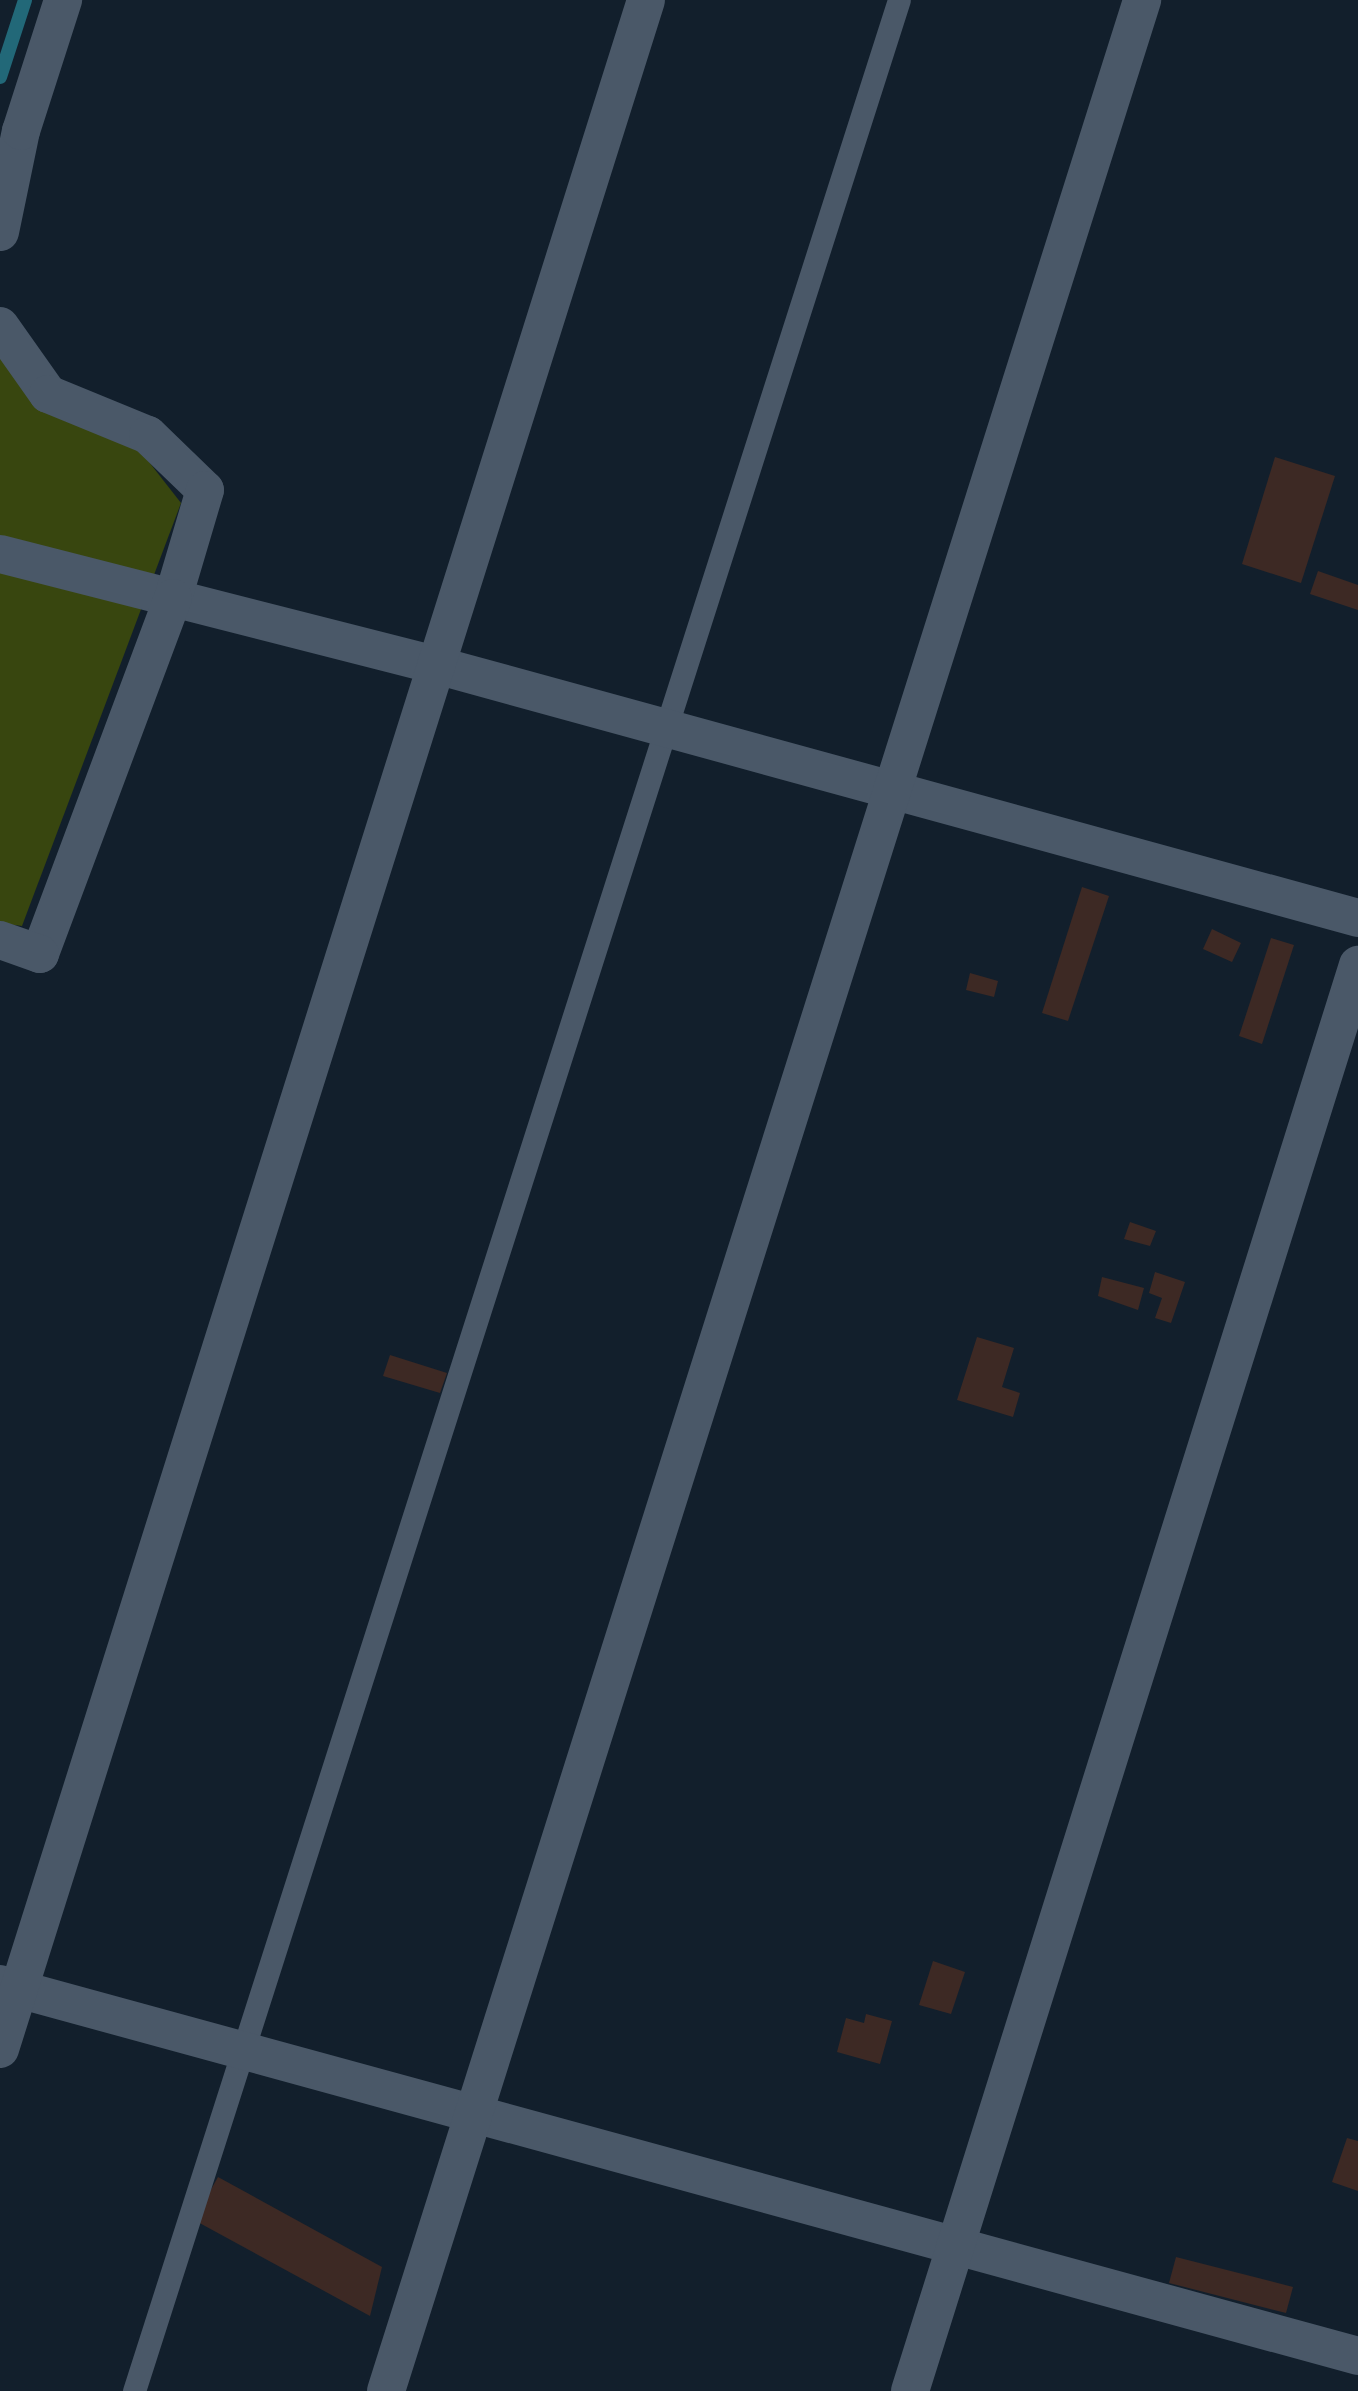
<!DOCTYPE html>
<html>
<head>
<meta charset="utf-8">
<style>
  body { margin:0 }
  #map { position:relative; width:1358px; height:2391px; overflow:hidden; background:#121f2c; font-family:"Noto Sans",sans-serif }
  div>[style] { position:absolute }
  .green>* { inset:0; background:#38460f }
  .stream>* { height:14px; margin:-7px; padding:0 7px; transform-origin:7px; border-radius:7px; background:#226878 }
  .building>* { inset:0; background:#3d2924 }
  .service>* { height:23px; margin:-11.5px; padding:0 11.5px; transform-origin:11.5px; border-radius:11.5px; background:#4a5868 }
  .minor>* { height:38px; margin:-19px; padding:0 19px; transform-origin:19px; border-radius:19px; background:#4a5868 }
  .tertiary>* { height:38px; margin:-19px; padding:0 19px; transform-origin:19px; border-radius:19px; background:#4a5868 }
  span { translate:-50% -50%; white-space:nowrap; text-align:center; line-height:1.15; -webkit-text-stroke:5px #091522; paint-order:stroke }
</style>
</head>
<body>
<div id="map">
  <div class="green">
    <div style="clip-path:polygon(0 356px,142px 453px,181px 503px,22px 926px,0 923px)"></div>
  </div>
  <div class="stream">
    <div style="left:0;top:77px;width:81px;rotate:-72deg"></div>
  </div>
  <div class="building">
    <div style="clip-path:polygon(1275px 457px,1335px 476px,1301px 583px,1242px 564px)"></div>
    <div style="clip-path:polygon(1318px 571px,1358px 585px,1358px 610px,1310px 594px)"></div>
    <div style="clip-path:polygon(1082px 887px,1109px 896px,1068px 1021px,1042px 1013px)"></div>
    <div style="clip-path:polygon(1212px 929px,1241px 943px,1232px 962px,1203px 949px)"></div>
    <div style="clip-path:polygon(1271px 938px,1294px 945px,1262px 1044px,1239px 1036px)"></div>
    <div style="clip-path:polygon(970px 973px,998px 981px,994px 997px,966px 990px)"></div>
    <div style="clip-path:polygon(1130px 1222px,1156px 1231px,1150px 1246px,1124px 1239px)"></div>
    <div style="clip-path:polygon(1155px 1272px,1185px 1282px,1171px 1323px,1155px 1318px,1162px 1298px,1149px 1293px)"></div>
    <div style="clip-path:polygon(1102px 1277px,1144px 1288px,1138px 1310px,1098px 1296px)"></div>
    <div style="clip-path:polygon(977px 1337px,1014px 1348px,1002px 1387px,1020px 1393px,1013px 1417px,957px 1400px)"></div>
    <div style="clip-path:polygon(390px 1355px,447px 1373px,440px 1393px,383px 1376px)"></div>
    <div style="clip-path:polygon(933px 1961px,965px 1972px,951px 2014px,919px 2005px)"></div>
    <div style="clip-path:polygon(866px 2014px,892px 2021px,880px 2064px,837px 2052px,846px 2018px,864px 2023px)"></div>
    <div style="clip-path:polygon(1347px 2138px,1358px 2141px,1358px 2191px,1332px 2182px)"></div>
    <div style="clip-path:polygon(218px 2177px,382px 2267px,370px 2316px,194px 2220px)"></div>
    <div style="clip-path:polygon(1176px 2257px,1293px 2287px,1286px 2313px,1169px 2283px)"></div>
  </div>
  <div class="service">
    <div style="left:134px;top:2391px;width:2510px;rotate:-72.26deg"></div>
  </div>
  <div class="minor">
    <div style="left:0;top:554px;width:450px;rotate:14.3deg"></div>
    <div style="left:436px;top:665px;width:956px;rotate:15.34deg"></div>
    <div style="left:0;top:1984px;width:1408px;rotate:15.32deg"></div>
    <div style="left:0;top:2049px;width:2148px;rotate:-72.5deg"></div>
    <div style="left:386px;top:2391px;width:2508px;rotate:-72.45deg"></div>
    <div style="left:910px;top:2391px;width:1495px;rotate:-72.56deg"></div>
  </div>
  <div class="tertiary">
    <div style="left:0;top:232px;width:103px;rotate:-78.3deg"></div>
    <div style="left:21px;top:131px;width:138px;rotate:-72.2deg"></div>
    <div style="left:0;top:326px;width:83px;rotate:54.8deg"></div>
    <div style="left:48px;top:394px;width:108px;rotate:22.3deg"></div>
    <div style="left:148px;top:435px;width:79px;rotate:44deg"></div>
    <div style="left:205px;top:490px;width:113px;rotate:106.5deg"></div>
    <div style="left:173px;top:598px;width:380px;rotate:110.5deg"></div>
    <div style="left:40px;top:954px;width:42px;rotate:-160.7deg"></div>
  </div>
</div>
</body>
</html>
